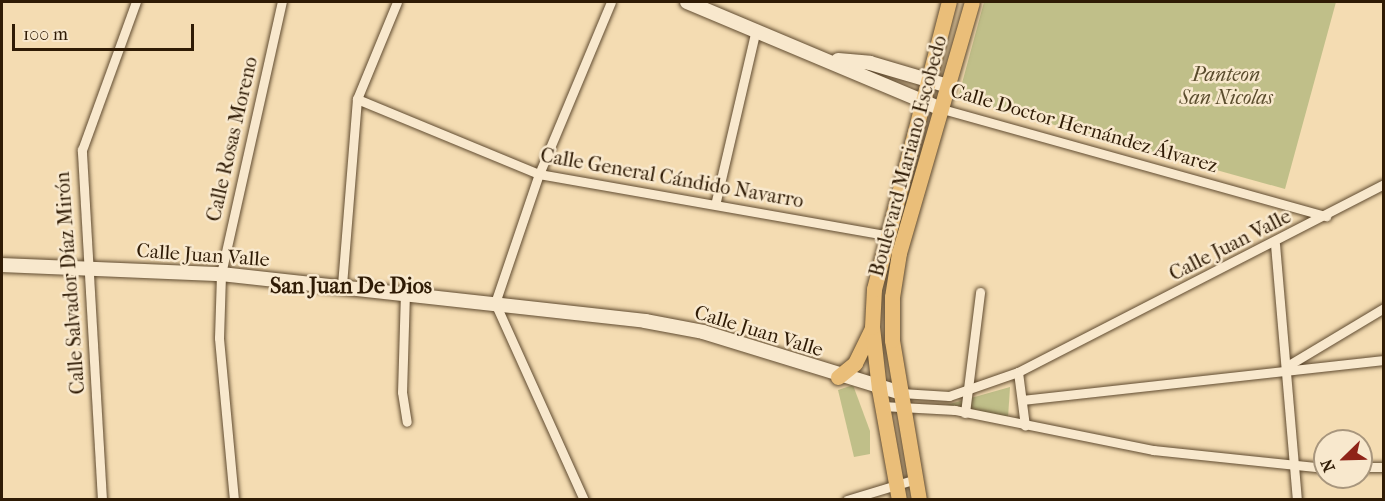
<!DOCTYPE html>
<html>
<head>
<meta charset="utf-8">
<style>
  body { margin:0 }
  #map { position:relative; width:1385px; height:501px; overflow:hidden; background:#f4dcb2; font-family:"IM FELL French Canon",serif }
  div>[style] { position:absolute }
  .green>* { inset:0; background:#c0bf89 }
  .roads { filter:drop-shadow(0 0 2px #604b30) drop-shadow(0 0 2px #604b30) }
  .street>* { height:9px; margin:-4.5px; padding:0 4.5px; transform-origin:4.5px; border-radius:4.5px; background:#f8e8cd }
  .secondary>* { height:14px; margin:-7px; padding:0 7px; transform-origin:7px; border-radius:7px; background:#f8e8cd }
  .primary>* { height:15px; margin:-7.5px; padding:0 7.5px; transform-origin:7.5px; border-radius:7.5px; background:#eabe79 }
  span { translate:-50% -50%; white-space:nowrap; text-align:center; line-height:1.15; -webkit-text-stroke:5px #f8e8cd; paint-order:stroke }
  .park-label { font-size:20px; color:#5a4c2d; font-style:italic }
  .street-label { font-size:20px; color:#2f1b05 }
  .quarter-label { font-size:22px; color:#2f1b05; font-weight:700 }
  .frame { position:absolute; inset:0; border:3px solid #2f1b05; pointer-events:none }
  .north { position:absolute; left:1313px; top:429px; width:60px; height:60px; box-sizing:border-box; background:#f8e8cd; border:2px solid #a8967d; border-radius:50%; rotate:247deg; font-size:16px; font-weight:700; line-height:24px; text-align:center; color:#2f1b05 }
  .north::after { content:''; display:block; margin:auto; width:21px; height:27px; background:#8f2418; clip-path:polygon(50% 0,100% 100%,50% 72%,0 100%) }
  .scale { position:absolute; left:12px; top:24px; width:182px; height:27px; box-sizing:border-box; border:3px solid #2f1b05; border-top:0; padding-left:8px; font-size:18px; line-height:21px; white-space:nowrap; color:#2f1b05; -webkit-text-stroke:4px #f8e8cd; paint-order:stroke }
</style>
</head>
<body>
<div id="map">
  <div class="green">
    <div style="clip-path:polygon(984px 2px,1336px 2px,1285px 189px,958px 98px)"></div>
    <div style="clip-path:polygon(853px 385px,870px 431px,870px 454px,854px 457px,838px 390px)"></div>
    <div style="clip-path:polygon(1010px 387px,1008px 418px,946px 405px)"></div>
  </div>
  <div class="roads">
    <div class="street">
      <div style="left:357px;top:99px;width:197px;rotate:22.4deg"></div>
      <div style="left:539px;top:174px;width:352px;rotate:10deg"></div>
      <div style="left:942px;top:109px;width:399px;rotate:15.6deg"></div>
      <div style="left:716px;top:201px;width:177px;rotate:-76.9deg"></div>
      <div style="left:1275px;top:244px;width:257px;rotate:85.1deg"></div>
      <div style="left:342px;top:285px;width:187px;rotate:-85.4deg"></div>
      <div style="left:357px;top:99px;width:105px;rotate:-67.6deg"></div>
      <div style="left:405px;top:292px;width:100px;rotate:91.7deg"></div>
      <div style="left:402px;top:392px;width:30px;rotate:81deg"></div>
      <div style="left:1287px;top:366px;width:113px;rotate:-30.9deg"></div>
      <div style="left:1018px;top:372px;width:54px;rotate:82.6deg"></div>
      <div style="left:901px;top:393px;width:48px;rotate:3.6deg"></div>
      <div style="left:949px;top:396px;width:73px;rotate:-19.2deg"></div>
      <div style="left:1018px;top:372px;width:411px;rotate:-27.2deg"></div>
      <div style="left:1022px;top:400px;width:364px;rotate:-6.3deg"></div>
      <div style="left:882px;top:406px;width:73px;rotate:3.1deg"></div>
      <div style="left:955px;top:410px;width:202px;rotate:11.4deg"></div>
      <div style="left:1153px;top:450px;width:173px;rotate:6deg"></div>
      <div style="left:965px;top:413px;width:122px;rotate:-82.9deg"></div>
      <div style="left:1361px;top:467px;width:23px"></div>
      <div style="left:102px;top:500px;width:351px;rotate:-93.3deg"></div>
      <div style="left:82px;top:150px;width:158px;rotate:-70deg"></div>
      <div style="left:234px;top:500px;width:163px;rotate:-95.3deg"></div>
      <div style="left:219px;top:338px;width:64px;rotate:-88.2deg"></div>
      <div style="left:221px;top:274px;width:279px;rotate:-77.4deg"></div>
      <div style="left:584px;top:500px;width:216px;rotate:-114.3deg"></div>
      <div style="left:495px;top:303px;width:136px;rotate:-71.2deg"></div>
      <div style="left:539px;top:174px;width:186px;rotate:-67.3deg"></div>
      <div style="left:847px;top:500px;width:72px;rotate:-16.9deg"></div>
    </div>
    <div class="secondary">
      <div style="left:687px;top:2px;width:277px;rotate:22.8deg"></div>
      <div style="left:838px;top:60px;width:32px;rotate:5deg"></div>
      <div style="left:870px;top:63px;width:81px;rotate:16.4deg"></div>
      <div style="left:2px;top:265px;width:219px;rotate:2.4deg"></div>
      <div style="left:221px;top:274px;width:427px;rotate:6.3deg"></div>
      <div style="left:645px;top:321px;width:59px;rotate:10.7deg"></div>
      <div style="left:703px;top:332px;width:207px;rotate:17.1deg"></div>
    </div>
    <div class="primary">
      <div style="left:838px;top:377px;width:22px;rotate:-39deg"></div>
      <div style="left:855px;top:363px;width:37px;rotate:-64deg"></div>
      <div style="left:899px;top:500px;width:113px;rotate:-100.2deg"></div>
      <div style="left:879px;top:389px;width:62px;rotate:-96.4deg"></div>
      <div style="left:872px;top:327px;width:38px;rotate:-87deg"></div>
      <div style="left:874px;top:289px;width:297px;rotate:-75.4deg"></div>
      <div style="left:919px;top:500px;width:162px;rotate:-99.6deg"></div>
      <div style="left:892px;top:340px;width:43px;rotate:-90deg"></div>
      <div style="left:892px;top:297px;width:45px;rotate:-81deg"></div>
      <div style="left:899px;top:253px;width:261px;rotate:-73.8deg"></div>
    </div>
  </div>
  <div class="park-label">
    <span style="left:1226px;top:86px">Panteon<br>San Nicolas</span>
  </div>
  <div class="street-label">
    <span style="left:1084px;top:128px;rotate:16deg">Calle Doctor Hernández Álvarez</span>
    <span style="left:232px;top:139px;rotate:-77deg">Calle Rosas Moreno</span>
    <span style="left:908px;top:156px;rotate:-75deg">Boulevard Mariano Escobedo</span>
    <span style="left:672px;top:178px;rotate:10deg">Calle General Cándido Navarro</span>
    <span style="left:1230px;top:245px;rotate:-27deg">Calle Juan Valle</span>
    <span style="left:203px;top:255px;rotate:4deg">Calle Juan Valle</span>
    <span style="left:70px;top:283px;rotate:-94deg">Calle Salvador Díaz Mirón</span>
    <span style="left:759px;top:331px;rotate:17deg">Calle Juan Valle</span>
  </div>
  <div class="quarter-label">
    <span style="left:351px;top:287px">San Juan De Dios</span>
  </div>
  <div class="frame"></div>
  <div class="north">N</div>
  <div class="scale">100 m</div>
</div>
</body>
</html>
